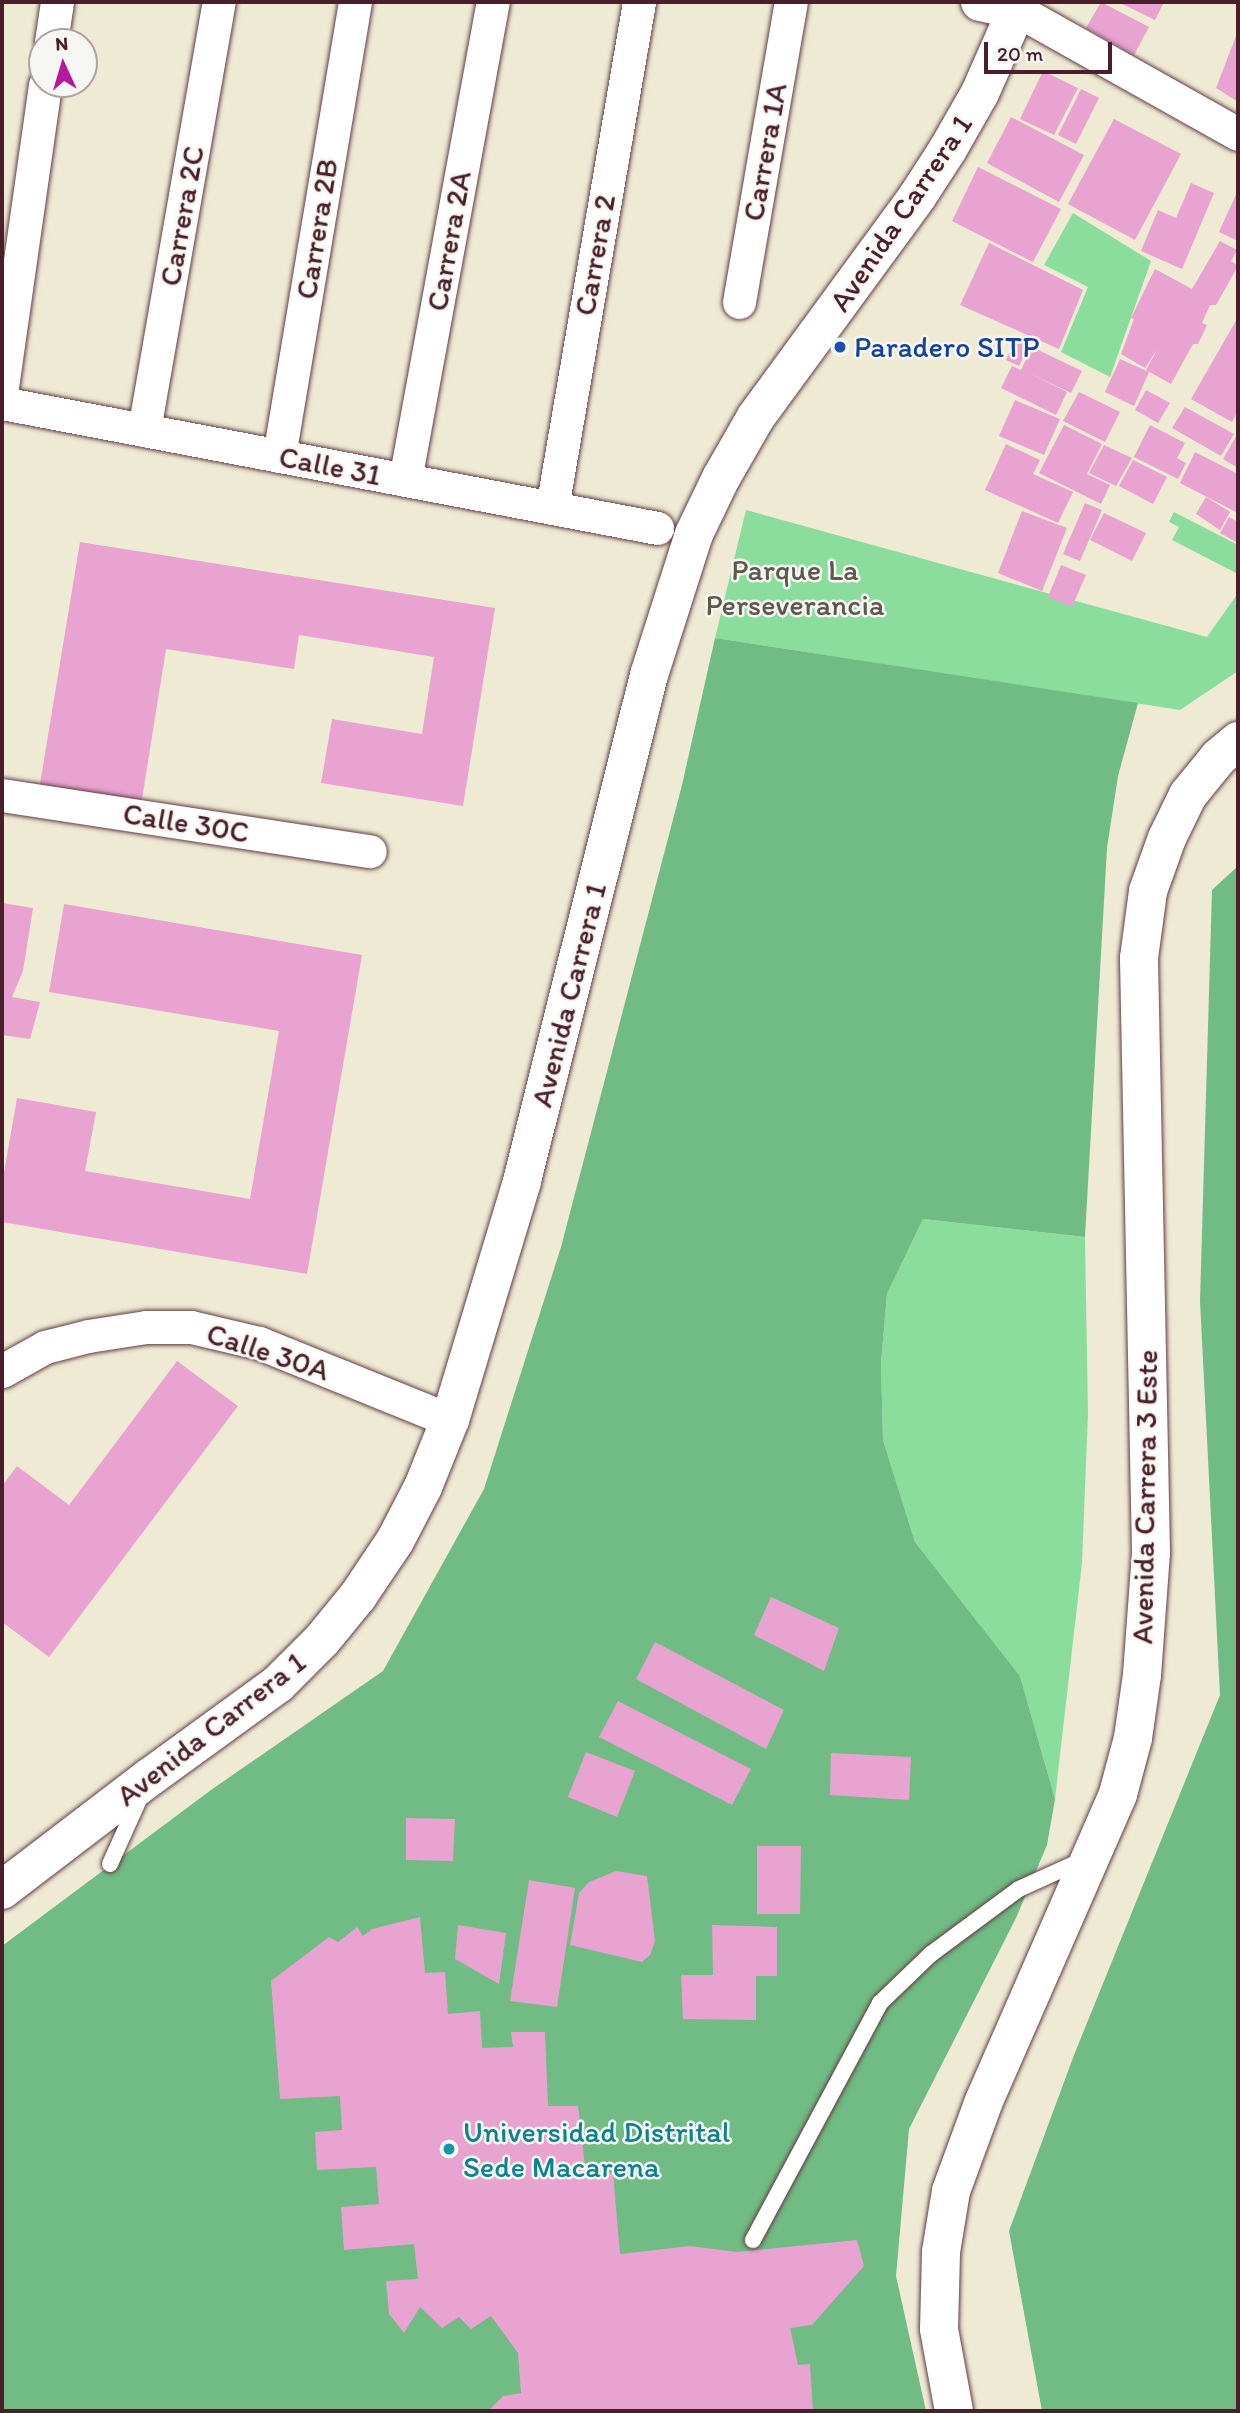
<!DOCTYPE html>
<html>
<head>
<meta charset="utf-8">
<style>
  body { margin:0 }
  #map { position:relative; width:1240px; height:2413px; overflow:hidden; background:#eeead4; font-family:Itim,sans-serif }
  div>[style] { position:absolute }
  .green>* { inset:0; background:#8bdd9d }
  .forest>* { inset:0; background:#70bc84 }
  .building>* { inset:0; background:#e8a3d1 }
  .roads { filter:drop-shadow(0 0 2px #633d44) drop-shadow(0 0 2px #633d44) }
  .lane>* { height:16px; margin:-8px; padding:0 8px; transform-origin:8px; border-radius:8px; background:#fff }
  .street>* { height:33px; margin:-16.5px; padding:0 16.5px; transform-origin:16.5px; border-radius:16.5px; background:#fff }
  .secondary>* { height:38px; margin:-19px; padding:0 19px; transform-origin:19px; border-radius:19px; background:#fff }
  .primary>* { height:38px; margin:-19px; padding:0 19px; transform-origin:19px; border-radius:19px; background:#fff }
  .dots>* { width:19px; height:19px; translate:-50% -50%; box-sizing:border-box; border:4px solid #f6f6f2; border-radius:50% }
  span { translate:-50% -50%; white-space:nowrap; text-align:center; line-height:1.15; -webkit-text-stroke:5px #f6f6f2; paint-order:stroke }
  .street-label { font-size:30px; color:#4a1f2b }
  .transit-label { font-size:30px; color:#164399 }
  .left { translate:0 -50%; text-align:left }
  .park-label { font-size:30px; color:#5e584d }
  .culture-label { font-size:30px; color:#0d838f }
  .frame { position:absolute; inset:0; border:4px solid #4a1f2b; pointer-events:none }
  .north { position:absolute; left:28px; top:28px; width:70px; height:70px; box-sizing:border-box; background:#f6f6f2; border:2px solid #b1a0a2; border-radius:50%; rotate:356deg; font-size:19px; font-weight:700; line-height:28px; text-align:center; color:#4a1f2b }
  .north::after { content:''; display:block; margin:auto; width:24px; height:32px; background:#b5179e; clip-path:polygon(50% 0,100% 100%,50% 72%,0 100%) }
  .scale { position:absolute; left:984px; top:42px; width:128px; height:32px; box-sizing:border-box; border:4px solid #4a1f2b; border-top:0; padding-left:9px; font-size:21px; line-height:24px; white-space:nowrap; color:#4a1f2b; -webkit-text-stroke:5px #f6f6f2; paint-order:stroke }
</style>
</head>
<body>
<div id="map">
  <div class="green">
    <div style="clip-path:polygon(1073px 213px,1151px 261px,1110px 377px,1061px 352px,1088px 287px,1044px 265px)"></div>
    <div style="clip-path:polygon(746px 510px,1207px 637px,1238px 593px,1238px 671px,1180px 710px,715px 638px)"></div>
    <div style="clip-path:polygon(1174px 512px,1238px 545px,1238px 574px,1172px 540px,1179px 527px,1169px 522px)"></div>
    <div style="clip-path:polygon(923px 1219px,1085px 1237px,1088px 1414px,1082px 1563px,1055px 1799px,1020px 1676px,915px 1542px,883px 1440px,881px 1363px,887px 1294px)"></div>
  </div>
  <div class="forest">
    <div style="clip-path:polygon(715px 638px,1138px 703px,1118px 776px,1107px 848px,1085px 1237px,923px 1219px,887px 1294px,881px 1363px,883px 1440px,915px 1542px,1020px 1676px,1055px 1799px,1047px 1845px,1016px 1918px,909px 2129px,896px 2276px,926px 2411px,2px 2411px,2px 1946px,211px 1790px,383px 1671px,484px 1489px,561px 1247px,682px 785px)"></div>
    <div style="clip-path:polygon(1238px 866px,1238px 2411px,1042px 2411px,1009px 2231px,1074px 2055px,1220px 1695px,1200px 1301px,1212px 890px)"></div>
  </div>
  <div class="building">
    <div style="clip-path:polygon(1101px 2px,1149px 27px,1134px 55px,1086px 28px)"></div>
    <div style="clip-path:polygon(1118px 2px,1164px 2px,1155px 20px)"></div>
    <div style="clip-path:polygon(1238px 31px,1238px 102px,1216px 88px)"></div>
    <div style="clip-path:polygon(1043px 71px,1078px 88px,1054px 135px,1020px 119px)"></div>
    <div style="clip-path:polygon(1081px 89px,1099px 98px,1076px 144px,1058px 135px)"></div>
    <div style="clip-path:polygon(1011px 117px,1084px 155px,1059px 202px,987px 163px)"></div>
    <div style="clip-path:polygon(1114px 119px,1181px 154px,1135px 240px,1068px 204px)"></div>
    <div style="clip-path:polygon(978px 167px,1061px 209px,1033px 262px,952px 221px)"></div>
    <div style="clip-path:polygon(1191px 183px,1214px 193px,1182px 269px,1141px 251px,1158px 210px,1176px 218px)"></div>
    <div style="clip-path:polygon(1238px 190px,1238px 241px,1219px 232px)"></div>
    <div style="clip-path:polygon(1220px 241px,1237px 250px,1231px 261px,1238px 266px,1216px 305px,1210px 305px,1202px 323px,1207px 325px,1198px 344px,1193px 344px,1171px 384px,1146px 370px,1158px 348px,1145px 368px,1121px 354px,1134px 319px,1131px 318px,1155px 269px,1192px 289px)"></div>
    <div style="clip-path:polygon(989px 243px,1083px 290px,1059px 349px,960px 305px)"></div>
    <div style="clip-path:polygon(1238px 317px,1238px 411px,1232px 422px,1191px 399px)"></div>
    <div style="clip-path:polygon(1016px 339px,1029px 345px,1019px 366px,1006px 360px)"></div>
    <div style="clip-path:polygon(1032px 347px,1082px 371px,1071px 393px,1027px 372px,1067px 392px,1056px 415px,1001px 388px,1012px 366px,1021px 370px)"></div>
    <div style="clip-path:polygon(1120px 359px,1149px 372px,1134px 406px,1105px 392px)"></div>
    <div style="clip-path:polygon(1146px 390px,1170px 403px,1158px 423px,1135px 410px)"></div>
    <div style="clip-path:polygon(1079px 392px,1120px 412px,1105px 442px,1063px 421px)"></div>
    <div style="clip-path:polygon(1015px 400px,1060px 419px,1044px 455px,999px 436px)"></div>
    <div style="clip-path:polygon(1185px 407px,1234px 434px,1221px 456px,1172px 428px)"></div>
    <div style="clip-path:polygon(1064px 425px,1102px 444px,1087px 474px,1110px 485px,1101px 504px,1039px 473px)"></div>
    <div style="clip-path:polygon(1150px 425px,1185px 443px,1177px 458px,1186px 463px,1178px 479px,1134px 457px)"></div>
    <div style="clip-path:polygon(1238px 433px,1238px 468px,1223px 459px)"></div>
    <div style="clip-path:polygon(1006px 444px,1040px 460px,1033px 474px,1073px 492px,1058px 523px,985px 490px)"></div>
    <div style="clip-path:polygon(1104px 445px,1132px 458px,1116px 486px,1089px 473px)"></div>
    <div style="clip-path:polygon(1195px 452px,1238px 474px,1238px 513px,1180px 483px)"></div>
    <div style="clip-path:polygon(1133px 460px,1167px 477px,1153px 504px,1119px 486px)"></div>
    <div style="clip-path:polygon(1206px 497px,1230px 512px,1220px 530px,1196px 514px)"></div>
    <div style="clip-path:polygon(1085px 503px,1102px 510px,1080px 561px,1063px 554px)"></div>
    <div style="clip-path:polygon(1022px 511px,1067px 528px,1042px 591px,998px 573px)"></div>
    <div style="clip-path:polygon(1104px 513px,1146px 533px,1132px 561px,1090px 540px)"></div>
    <div style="clip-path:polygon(1229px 517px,1238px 522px,1238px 543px,1220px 533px)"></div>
    <div style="clip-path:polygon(80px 542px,495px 608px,463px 806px,321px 783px,332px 719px,422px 734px,434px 657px,299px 635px,294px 669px,166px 649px,140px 812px,38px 796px)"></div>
    <div style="clip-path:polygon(1061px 565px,1086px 575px,1072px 607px,1048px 597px)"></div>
    <div style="clip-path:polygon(2px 903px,33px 908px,23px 971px,12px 997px,40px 1002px,30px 1039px,2px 1035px)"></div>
    <div style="clip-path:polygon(64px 904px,362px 955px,307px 1274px,2px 1222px,2px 1184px,17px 1098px,96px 1112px,85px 1171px,250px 1199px,279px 1031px,49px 992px)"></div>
    <div style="clip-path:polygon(177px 1361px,238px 1406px,49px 1657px,2px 1622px,2px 1486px,17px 1466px,69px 1505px)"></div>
    <div style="clip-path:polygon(771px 1597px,839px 1628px,824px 1671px,754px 1635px)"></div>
    <div style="clip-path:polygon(655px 1642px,784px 1710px,766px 1749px,636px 1679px)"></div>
    <div style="clip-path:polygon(618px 1701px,751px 1769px,732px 1805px,599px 1737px)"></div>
    <div style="clip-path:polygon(586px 1752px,635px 1771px,617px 1817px,568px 1797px)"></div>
    <div style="clip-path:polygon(831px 1753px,911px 1757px,909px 1800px,830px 1795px)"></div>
    <div style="clip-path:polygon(406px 1818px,455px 1819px,453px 1861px,406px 1860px)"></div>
    <div style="clip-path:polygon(757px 1846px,801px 1846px,800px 1914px,757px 1914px)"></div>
    <div style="clip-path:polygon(616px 1871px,647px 1876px,655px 1941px,650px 1955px,642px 1962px,570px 1945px,579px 1893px,589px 1882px)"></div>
    <div style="clip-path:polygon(529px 1880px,575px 1888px,557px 2007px,510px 2001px)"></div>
    <div style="clip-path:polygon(420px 1917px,425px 1973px,445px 1972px,448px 2014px,480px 2011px,482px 2048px,513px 2047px,511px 2032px,545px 2032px,548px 2106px,578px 2106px,586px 2175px,613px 2173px,620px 2254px,690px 2246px,737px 2252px,857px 2240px,864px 2266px,812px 2325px,790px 2328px,798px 2365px,810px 2364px,813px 2411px,488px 2411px,503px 2396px,521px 2393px,518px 2353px,491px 2316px,471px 2329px,459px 2317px,442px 2328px,420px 2307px,404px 2333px,389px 2314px,386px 2281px,418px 2279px,414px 2244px,344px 2250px,341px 2207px,379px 2204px,376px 2167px,317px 2170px,315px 2132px,342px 2130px,340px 2096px,280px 2099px,271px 1981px,329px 1937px,338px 1942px,357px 1927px,363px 1936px,372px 1929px)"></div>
    <div style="clip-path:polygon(458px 1925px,506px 1933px,499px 1984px,455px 1959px)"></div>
    <div style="clip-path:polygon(712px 1925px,777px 1927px,777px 1976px,756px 1976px,756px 2020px,683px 2019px,681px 1975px,713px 1975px)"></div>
  </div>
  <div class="roads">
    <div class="lane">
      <div style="left:110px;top:1864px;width:76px;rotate:-65.8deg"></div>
      <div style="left:753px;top:2240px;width:269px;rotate:-61.8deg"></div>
      <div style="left:880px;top:2003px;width:71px;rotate:-43.9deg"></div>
      <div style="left:931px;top:1954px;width:109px;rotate:-36.5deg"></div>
      <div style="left:1019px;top:1889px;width:70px;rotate:-24.4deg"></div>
    </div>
    <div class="street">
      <div style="left:1017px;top:10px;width:253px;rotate:29.3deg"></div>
      <div style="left:51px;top:42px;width:40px;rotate:-81.5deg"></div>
      <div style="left:739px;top:302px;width:304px;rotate:-80.2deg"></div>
      <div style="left:2px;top:387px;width:306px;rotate:-81.9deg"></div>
      <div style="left:2px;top:403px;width:667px;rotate:10.8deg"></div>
      <div style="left:144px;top:430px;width:435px;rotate:-80.1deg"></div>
      <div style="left:279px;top:456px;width:460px;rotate:-80.5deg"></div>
      <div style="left:405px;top:480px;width:486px;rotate:-79.6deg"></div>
      <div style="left:552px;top:508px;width:513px;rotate:-80.24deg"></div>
      <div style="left:2px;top:795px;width:372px;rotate:8.7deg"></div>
      <div style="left:2px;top:1371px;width:49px;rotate:-29.2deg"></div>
      <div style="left:45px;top:1347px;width:44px;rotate:-14.3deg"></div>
      <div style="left:88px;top:1336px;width:59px;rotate:-8.8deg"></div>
      <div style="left:146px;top:1327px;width:45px"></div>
      <div style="left:191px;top:1327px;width:70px;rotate:13.2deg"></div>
      <div style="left:259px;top:1343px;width:206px;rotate:22deg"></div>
    </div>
    <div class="secondary">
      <div style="left:980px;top:2px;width:38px;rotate:12deg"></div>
    </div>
    <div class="primary">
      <div style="left:2px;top:1890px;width:186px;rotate:-37.4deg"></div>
      <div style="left:150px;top:1777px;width:158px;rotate:-36deg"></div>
      <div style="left:278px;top:1684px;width:62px;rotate:-45deg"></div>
      <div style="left:322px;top:1640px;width:57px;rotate:-50.7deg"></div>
      <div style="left:358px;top:1596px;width:66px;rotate:-56.1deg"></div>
      <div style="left:395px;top:1541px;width:61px;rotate:-62.6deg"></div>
      <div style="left:423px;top:1487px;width:72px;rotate:-68.1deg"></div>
      <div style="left:450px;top:1420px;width:250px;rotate:-73.2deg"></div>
      <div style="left:522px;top:1181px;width:522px;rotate:-75.91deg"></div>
      <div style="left:649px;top:675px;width:148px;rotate:-72.3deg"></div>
      <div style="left:694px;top:534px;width:62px;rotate:-64.3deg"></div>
      <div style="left:721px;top:478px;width:70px;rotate:-60.2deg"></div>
      <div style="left:756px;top:417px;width:273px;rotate:-53.8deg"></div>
      <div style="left:917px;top:197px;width:57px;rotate:-57.1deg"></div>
      <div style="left:948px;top:149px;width:64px;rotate:-60.3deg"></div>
      <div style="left:980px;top:93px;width:99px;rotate:-66.3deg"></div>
      <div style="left:954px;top:2411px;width:83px;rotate:-100.4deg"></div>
      <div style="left:939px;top:2329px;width:77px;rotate:-88.5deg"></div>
      <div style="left:941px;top:2252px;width:62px;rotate:-80.7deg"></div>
      <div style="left:951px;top:2191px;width:96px;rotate:-69.9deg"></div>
      <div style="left:984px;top:2101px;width:335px;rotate:-66.4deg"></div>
      <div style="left:1118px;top:1794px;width:58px;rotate:-75deg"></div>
      <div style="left:1133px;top:1738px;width:64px;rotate:-81.9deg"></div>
      <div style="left:1142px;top:1675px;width:123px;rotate:-85.8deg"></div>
      <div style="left:1151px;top:1552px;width:594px;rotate:-91.16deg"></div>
      <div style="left:1139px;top:958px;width:68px;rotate:-82.3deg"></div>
      <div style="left:1148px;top:891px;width:56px;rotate:-70.3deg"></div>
      <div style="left:1167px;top:838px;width:48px;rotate:-64deg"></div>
      <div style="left:1188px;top:795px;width:49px;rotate:-50.8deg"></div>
      <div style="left:1219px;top:757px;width:25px;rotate:-40deg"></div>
    </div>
  </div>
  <div class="dots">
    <div style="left:840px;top:347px;background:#1a4fb4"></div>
    <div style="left:449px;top:2149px;background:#0f9aa8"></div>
  </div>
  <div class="street-label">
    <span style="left:765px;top:152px;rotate:-80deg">Carrera 1A</span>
    <span style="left:901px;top:213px;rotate:-56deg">Avenida Carrera 1</span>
    <span style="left:182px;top:216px;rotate:-80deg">Carrera 2C</span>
    <span style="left:317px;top:229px;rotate:-81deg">Carrera 2B</span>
    <span style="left:449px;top:241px;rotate:-80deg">Carrera 2A</span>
    <span style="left:595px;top:255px;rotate:-80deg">Carrera 2</span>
    <span style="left:330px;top:466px;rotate:11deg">Calle 31</span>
    <span style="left:186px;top:823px;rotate:9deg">Calle 30C</span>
    <span style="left:569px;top:995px;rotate:-76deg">Avenida Carrera 1</span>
    <span style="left:268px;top:1352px;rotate:18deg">Calle 30A</span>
    <span style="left:1145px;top:1497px;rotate:-89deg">Avenida Carrera 3 Este</span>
    <span style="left:211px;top:1729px;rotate:-38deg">Avenida Carrera 1</span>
  </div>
  <div class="transit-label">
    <span class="left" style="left:854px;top:347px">Paradero SITP</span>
  </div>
  <div class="park-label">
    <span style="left:795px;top:587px">Parque La<br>Perseverancia</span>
  </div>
  <div class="culture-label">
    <span class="left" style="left:463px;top:2149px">Universidad Distrital<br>Sede Macarena</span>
  </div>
  <div class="frame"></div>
  <div class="north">N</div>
  <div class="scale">20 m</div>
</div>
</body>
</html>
